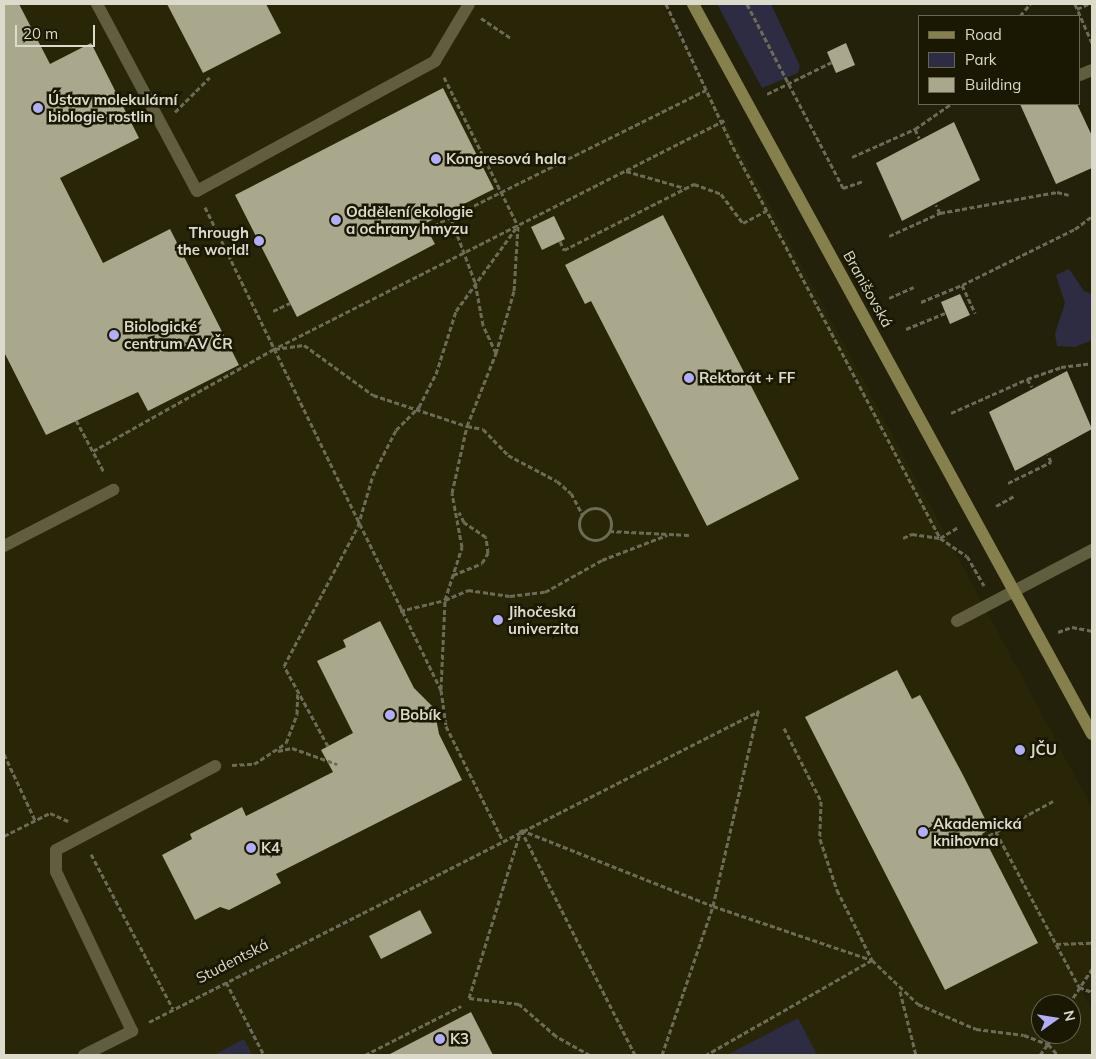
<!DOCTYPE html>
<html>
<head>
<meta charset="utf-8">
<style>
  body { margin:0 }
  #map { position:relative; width:1096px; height:1059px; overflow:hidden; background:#24210a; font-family:Mulish,sans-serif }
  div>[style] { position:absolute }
  .built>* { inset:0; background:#292607 }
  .green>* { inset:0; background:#2e2c43 }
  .building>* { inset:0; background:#a9a78c }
  .path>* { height:3px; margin-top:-1.5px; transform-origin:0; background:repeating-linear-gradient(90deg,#6d6b57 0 5px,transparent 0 7.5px) }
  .path>.ring { margin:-1.5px; padding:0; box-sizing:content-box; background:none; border:3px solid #6d6b57; border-radius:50% }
  .lane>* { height:12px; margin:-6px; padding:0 6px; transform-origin:6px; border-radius:6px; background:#605e3e }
  .street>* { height:12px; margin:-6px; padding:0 6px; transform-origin:6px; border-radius:6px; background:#605e3e }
  .secondary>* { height:12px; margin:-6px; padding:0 6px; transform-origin:6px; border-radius:6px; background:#85804c }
  .dots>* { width:14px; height:14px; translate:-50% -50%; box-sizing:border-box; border:2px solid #1a1802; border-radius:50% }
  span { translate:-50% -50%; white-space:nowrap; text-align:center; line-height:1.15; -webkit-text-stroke:5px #1a1802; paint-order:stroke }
  .poi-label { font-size:15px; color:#dbdacb; font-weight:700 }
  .left { translate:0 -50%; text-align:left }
  .right { translate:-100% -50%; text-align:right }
  .street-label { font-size:15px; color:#dbdacb }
  .frame { position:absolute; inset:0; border:5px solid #dbdacb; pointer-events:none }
  .legend { position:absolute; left:918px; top:15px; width:162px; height:90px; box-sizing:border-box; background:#1a1802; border:1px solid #676652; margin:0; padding:6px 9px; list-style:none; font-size:15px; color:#dbdacb }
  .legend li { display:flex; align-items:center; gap:10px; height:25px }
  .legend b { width:25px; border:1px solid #676652 }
  .north { position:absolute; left:1031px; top:994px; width:50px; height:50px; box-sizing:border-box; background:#1a1802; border:1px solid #676652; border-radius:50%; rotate:77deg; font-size:14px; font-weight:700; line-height:20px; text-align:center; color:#dbdacb }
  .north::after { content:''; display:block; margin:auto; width:18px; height:22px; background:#b2adf9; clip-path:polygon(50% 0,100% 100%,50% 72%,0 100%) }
  .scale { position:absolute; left:15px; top:25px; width:80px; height:22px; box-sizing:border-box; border:2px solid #dbdacb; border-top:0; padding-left:6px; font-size:15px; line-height:18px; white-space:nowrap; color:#dbdacb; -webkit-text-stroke:4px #1a1802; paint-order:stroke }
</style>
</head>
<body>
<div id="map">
  <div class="built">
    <div style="clip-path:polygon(evenodd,4px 4px,662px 4px,1092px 808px,1092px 976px,1079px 987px,1092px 1011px,1092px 1055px,4px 1055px,4px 4px,1041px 1004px,1071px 1004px,1071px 1034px,1041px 1034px,1041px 1004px)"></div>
  </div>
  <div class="green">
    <div style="clip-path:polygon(717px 4px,771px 4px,800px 66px,798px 73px,762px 88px)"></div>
    <div style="clip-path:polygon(1069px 269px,1084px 291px,1092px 294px,1092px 340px,1075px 347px,1057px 346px,1055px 334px,1065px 303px,1056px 275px)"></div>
    <div style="clip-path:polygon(798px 1018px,817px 1055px,727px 1055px)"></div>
    <div style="clip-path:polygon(244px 1039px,252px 1055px,214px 1055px)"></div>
  </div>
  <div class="building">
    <div style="clip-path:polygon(4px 4px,19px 4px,50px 64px,91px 43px,139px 138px,60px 178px,103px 263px,170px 229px,239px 365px,148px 411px,138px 392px,46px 435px,4px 352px)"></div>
    <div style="clip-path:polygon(167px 4px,266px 4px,281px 33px,203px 73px)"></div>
    <div style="clip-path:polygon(846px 43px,855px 65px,836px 73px,827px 52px)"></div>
    <div style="clip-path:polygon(443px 88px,494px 189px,424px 224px,435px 244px,297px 317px,235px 195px)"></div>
    <div style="clip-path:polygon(1020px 104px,1077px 104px,1092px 136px,1092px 168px,1056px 184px)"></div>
    <div style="clip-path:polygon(954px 122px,980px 180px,902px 221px,876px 163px)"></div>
    <div style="clip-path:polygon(663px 215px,799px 479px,707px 526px,591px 301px,585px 304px,565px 265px)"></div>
    <div style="clip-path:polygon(554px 216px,565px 239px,542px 250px,531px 227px)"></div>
    <div style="clip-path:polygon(960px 294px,970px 315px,950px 324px,941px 302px)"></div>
    <div style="clip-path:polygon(1067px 371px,1092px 429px,1015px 471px,989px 412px)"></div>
    <div style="clip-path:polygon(380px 621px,414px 688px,434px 708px,439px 734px,462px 780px,276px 874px,281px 883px,229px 910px,220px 907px,195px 920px,162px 855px,192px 839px,190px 834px,242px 807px,246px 816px,333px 772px,321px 750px,353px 733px,317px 661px,346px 647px,343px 640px)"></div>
    <div style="clip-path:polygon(897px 670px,912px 699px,920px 695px,963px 775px,990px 829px,982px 834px,1038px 943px,945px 990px,805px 717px)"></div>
    <div style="clip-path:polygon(420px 910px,432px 933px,381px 959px,369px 936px)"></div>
    <div style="clip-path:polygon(471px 1012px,493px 1055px,388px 1055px)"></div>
  </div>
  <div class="path">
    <div style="left:666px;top:4px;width:158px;rotate:64.9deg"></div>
    <div style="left:733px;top:147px;width:442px;rotate:62.1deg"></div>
    <div style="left:940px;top:538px;width:32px;rotate:34deg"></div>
    <div style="left:967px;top:556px;width:34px;rotate:60deg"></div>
    <div style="left:747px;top:4px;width:208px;rotate:62.4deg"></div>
    <div style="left:843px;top:188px;width:21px;rotate:-19deg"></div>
    <div style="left:1075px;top:4px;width:43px;rotate:66.4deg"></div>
    <div style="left:1077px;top:9px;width:12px;rotate:-24deg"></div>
    <div style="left:1020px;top:16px;width:16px;rotate:-50deg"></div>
    <div style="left:481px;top:18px;width:36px;rotate:34deg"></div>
    <div style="left:444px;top:77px;width:166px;rotate:63.6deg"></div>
    <div style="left:518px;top:226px;width:65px;rotate:93.5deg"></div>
    <div style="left:514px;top:291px;width:65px;rotate:106.2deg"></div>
    <div style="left:496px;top:353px;width:31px;rotate:-115deg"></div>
    <div style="left:483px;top:325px;width:44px;rotate:-100.5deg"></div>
    <div style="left:475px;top:282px;width:68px;rotate:-110.6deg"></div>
    <div style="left:767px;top:94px;width:72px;rotate:-26.2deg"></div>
    <div style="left:175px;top:112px;width:49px;rotate:-45deg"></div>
    <div style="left:915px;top:129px;width:44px;rotate:-34.8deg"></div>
    <div style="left:852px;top:157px;width:69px;rotate:-24deg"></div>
    <div style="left:915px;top:129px;width:10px;rotate:66deg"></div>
    <div style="left:626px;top:171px;width:61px;rotate:16.1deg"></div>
    <div style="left:205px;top:207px;width:538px;rotate:63.96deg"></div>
    <div style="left:441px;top:690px;width:36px;rotate:82deg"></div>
    <div style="left:446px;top:726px;width:126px;rotate:63.6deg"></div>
    <div style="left:940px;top:213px;width:119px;rotate:-10.2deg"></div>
    <div style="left:1057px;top:192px;width:12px;rotate:14deg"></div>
    <div style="left:427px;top:229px;width:312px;rotate:-26.5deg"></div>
    <div style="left:889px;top:236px;width:56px;rotate:-24.3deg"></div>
    <div style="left:940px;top:213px;width:9px;rotate:-117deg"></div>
    <div style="left:560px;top:241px;width:10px;rotate:66deg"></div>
    <div style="left:564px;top:250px;width:146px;rotate:-26.9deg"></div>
    <div style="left:694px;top:184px;width:29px;rotate:20deg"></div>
    <div style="left:721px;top:194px;width:36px;rotate:53deg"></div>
    <div style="left:743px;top:223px;width:27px;rotate:-28deg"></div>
    <div style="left:962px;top:285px;width:126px;rotate:-26.4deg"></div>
    <div style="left:1075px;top:229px;width:21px;rotate:-37deg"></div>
    <div style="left:889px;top:298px;width:27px;rotate:-24deg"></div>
    <div style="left:921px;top:302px;width:44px;rotate:-22.5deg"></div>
    <div style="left:962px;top:285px;width:31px;rotate:65deg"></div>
    <div style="left:273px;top:311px;width:19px;rotate:-25deg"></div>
    <div style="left:906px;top:329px;width:42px;rotate:-22.3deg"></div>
    <div style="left:275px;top:349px;width:29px;rotate:-8deg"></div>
    <div style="left:304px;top:345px;width:85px;rotate:35.9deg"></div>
    <div style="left:373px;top:395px;width:99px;rotate:18.3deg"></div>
    <div style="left:467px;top:426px;width:79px;rotate:-68.3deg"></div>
    <div style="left:1027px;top:379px;width:36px;rotate:-19deg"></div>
    <div style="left:1061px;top:367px;width:31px;rotate:-7deg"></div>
    <div style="left:951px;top:413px;width:83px;rotate:-24.1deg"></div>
    <div style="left:1027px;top:379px;width:9px;rotate:58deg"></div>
    <div style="left:76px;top:420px;width:59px;rotate:61.7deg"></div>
    <div style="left:93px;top:451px;width:206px;rotate:-29.4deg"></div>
    <div style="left:272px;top:350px;width:510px;rotate:-26.92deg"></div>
    <div style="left:1008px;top:483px;width:48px;rotate:-26deg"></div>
    <div style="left:1051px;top:462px;width:8px;rotate:-113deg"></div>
    <div style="left:996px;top:506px;width:21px;rotate:-29deg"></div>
    <div class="ring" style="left:579px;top:508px;width:29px;height:29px"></div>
    <div style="left:609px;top:531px;width:80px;rotate:2.9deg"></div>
    <div style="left:903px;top:538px;width:10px;rotate:-24deg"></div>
    <div style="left:912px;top:534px;width:28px;rotate:8deg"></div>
    <div style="left:940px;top:538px;width:21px;rotate:-31deg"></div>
    <div style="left:453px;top:575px;width:31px;rotate:-22deg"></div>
    <div style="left:482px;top:563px;width:12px;rotate:-59deg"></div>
    <div style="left:488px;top:553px;width:16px;rotate:-97deg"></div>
    <div style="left:486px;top:537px;width:27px;rotate:-146deg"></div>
    <div style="left:464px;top:522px;width:11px;rotate:-117deg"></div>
    <div style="left:400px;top:611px;width:46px;rotate:-13.7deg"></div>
    <div style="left:445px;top:600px;width:56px;rotate:-72.2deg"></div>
    <div style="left:462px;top:547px;width:55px;rotate:-100.5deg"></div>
    <div style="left:452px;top:493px;width:69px;rotate:-77.4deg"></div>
    <div style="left:467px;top:426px;width:16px;rotate:11deg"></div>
    <div style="left:483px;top:429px;width:36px;rotate:46deg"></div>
    <div style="left:508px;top:455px;width:55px;rotate:28deg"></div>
    <div style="left:557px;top:481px;width:18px;rotate:41deg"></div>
    <div style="left:571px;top:493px;width:24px;rotate:62deg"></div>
    <div style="left:1058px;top:632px;width:15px;rotate:-20deg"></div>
    <div style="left:1072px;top:627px;width:20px;rotate:11deg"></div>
    <div style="left:441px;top:689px;width:89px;rotate:-87.4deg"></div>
    <div style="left:445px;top:600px;width:25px;rotate:-23deg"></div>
    <div style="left:468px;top:590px;width:42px;rotate:8.1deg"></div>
    <div style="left:510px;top:596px;width:35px;rotate:-7deg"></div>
    <div style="left:545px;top:592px;width:65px;rotate:-29.3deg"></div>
    <div style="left:602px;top:560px;width:70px;rotate:-21deg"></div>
    <div style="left:784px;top:728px;width:82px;rotate:63.1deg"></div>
    <div style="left:821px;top:801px;width:38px;rotate:92deg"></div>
    <div style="left:820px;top:839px;width:54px;rotate:71.6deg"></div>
    <div style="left:837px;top:890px;width:78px;rotate:63.4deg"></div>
    <div style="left:872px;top:960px;width:64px;rotate:43.7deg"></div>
    <div style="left:918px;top:1004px;width:63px;rotate:23.3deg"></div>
    <div style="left:976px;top:1029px;width:48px;rotate:7.1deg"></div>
    <div style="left:1024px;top:1035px;width:26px;rotate:21deg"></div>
    <div style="left:1048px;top:1044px;width:11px;rotate:-63deg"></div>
    <div style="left:328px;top:746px;width:91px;rotate:-118.8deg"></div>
    <div style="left:284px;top:666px;width:158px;rotate:-62.1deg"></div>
    <div style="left:358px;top:526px;width:53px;rotate:-73.6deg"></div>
    <div style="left:373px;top:475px;width:51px;rotate:-62.9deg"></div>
    <div style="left:396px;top:430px;width:33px;rotate:-45deg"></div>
    <div style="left:419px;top:407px;width:37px;rotate:-63deg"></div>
    <div style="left:436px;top:374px;width:66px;rotate:-72.4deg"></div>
    <div style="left:456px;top:311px;width:102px;rotate:-54.1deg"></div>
    <div style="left:278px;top:751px;width:14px;rotate:-12deg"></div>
    <div style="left:292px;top:748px;width:48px;rotate:19.6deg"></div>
    <div style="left:4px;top:754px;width:73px;rotate:64.8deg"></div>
    <div style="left:232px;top:765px;width:22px;rotate:-3deg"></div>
    <div style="left:254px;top:764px;width:38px;rotate:-33deg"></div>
    <div style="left:286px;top:743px;width:31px;rotate:-69deg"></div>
    <div style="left:297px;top:714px;width:23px;rotate:-88deg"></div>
    <div style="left:521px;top:830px;width:206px;rotate:21.6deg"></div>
    <div style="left:713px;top:906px;width:168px;rotate:18.8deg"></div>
    <div style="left:872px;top:960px;width:191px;rotate:150.2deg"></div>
    <div style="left:996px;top:832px;width:65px;rotate:-28.5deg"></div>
    <div style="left:4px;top:836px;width:51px;rotate:-26.6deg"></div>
    <div style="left:50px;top:813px;width:20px;rotate:24deg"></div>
    <div style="left:982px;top:839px;width:16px;rotate:-27deg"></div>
    <div style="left:996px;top:832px;width:176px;rotate:61.8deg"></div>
    <div style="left:1079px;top:987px;width:14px;rotate:21deg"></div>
    <div style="left:91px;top:854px;width:175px;rotate:62.1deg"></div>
    <div style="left:1056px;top:944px;width:36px;rotate:-2deg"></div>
    <div style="left:226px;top:982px;width:82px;rotate:62.5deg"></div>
    <div style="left:900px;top:991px;width:66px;rotate:76deg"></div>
    <div style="left:1069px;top:1004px;width:42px;rotate:-56.7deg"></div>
    <div style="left:149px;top:1022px;width:685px;rotate:-27.01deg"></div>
    <div style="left:365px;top:1055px;width:108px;rotate:-27deg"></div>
    <div style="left:590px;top:1055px;width:39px;rotate:-151deg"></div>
    <div style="left:556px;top:1036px;width:49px;rotate:-139.1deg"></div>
    <div style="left:519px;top:1004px;width:50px;rotate:-173.2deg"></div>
    <div style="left:469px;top:998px;width:176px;rotate:-72.8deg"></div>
    <div style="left:521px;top:830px;width:252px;rotate:63.1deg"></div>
    <div style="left:662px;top:1055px;width:157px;rotate:-71.1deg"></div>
    <div style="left:713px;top:906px;width:200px;rotate:-77deg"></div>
    <div style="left:1040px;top:1055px;width:14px;rotate:-54deg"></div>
    <div style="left:1048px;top:1044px;width:15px;rotate:48deg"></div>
  </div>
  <div class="lane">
    <div style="left:97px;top:4px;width:212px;rotate:61.9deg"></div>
    <div style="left:197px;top:191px;width:271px;rotate:-28.6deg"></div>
    <div style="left:435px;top:61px;width:66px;rotate:-59.2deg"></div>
    <div style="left:1080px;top:75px;width:13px;rotate:-23deg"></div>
    <div style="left:4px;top:546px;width:123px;rotate:-27.2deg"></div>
    <div style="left:132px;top:1031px;width:176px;rotate:-115.5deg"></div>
    <div style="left:56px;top:872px;width:22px;rotate:-90deg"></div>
    <div style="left:56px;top:850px;width:180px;rotate:-27.8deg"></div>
  </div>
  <div class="street">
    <div style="left:957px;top:621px;width:153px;rotate:-27.7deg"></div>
    <div style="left:84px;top:1055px;width:54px;rotate:-26.6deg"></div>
  </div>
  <div class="secondary">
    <div style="left:693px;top:4px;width:832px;rotate:61.34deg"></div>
  </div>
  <div class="dots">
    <div style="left:38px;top:108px;background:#b2adf9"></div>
    <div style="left:436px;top:159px;background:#b2adf9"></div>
    <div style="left:336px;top:220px;background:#b2adf9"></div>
    <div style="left:259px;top:241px;background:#b2adf9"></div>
    <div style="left:114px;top:335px;background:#b2adf9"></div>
    <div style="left:689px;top:378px;background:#b2adf9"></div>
    <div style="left:498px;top:620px;background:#b2adf9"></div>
    <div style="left:390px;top:715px;background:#b2adf9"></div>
    <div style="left:1020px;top:750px;background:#b2adf9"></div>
    <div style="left:923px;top:832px;background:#b2adf9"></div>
    <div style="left:251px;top:848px;background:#b2adf9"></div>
    <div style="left:440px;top:1039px;background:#b2adf9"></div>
  </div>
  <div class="poi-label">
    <span class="left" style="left:48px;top:108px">Ústav molekulární<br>biologie rostlin</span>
    <span class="left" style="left:446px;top:159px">Kongresová hala</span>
    <span class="left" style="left:346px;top:220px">Oddělení ekologie<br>a ochrany hmyzu</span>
    <span class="right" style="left:249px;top:241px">Through<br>the world!</span>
    <span class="left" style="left:124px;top:335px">Biologické<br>centrum AV ČR</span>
    <span class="left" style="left:699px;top:378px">Rektorát + FF</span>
    <span class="left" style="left:508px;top:620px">Jihočeská<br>univerzita</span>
    <span class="left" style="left:400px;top:715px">Bobík</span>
    <span class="left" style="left:1030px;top:750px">JČU</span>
    <span class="left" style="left:933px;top:832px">Akademická<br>knihovna</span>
    <span class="left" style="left:261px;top:848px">K4</span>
    <span class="left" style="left:450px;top:1039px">K3</span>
  </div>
  <div class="street-label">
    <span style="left:868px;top:289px;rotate:61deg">Branišovská</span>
    <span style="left:232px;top:961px;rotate:-27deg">Studentská</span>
  </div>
  <div class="frame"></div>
  <ul class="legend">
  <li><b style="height:6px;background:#85804c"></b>Road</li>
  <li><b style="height:14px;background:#2e2c43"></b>Park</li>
  <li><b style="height:14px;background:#a9a78c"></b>Building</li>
  </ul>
  <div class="north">N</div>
  <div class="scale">20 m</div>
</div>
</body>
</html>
